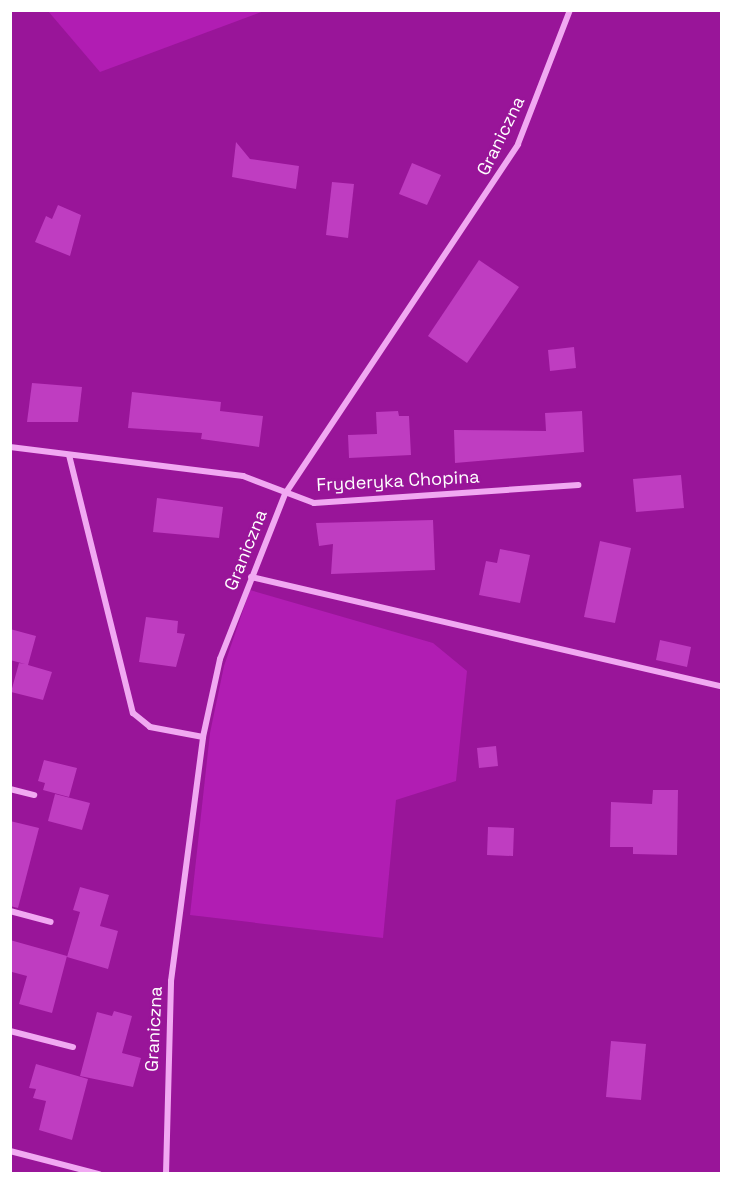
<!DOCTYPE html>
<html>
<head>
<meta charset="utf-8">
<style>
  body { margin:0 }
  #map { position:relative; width:732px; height:1184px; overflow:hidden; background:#991599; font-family:"Space Grotesk",sans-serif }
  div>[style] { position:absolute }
  .green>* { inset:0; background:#b11db3 }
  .building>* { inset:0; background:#bf3dc1 }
  .minor>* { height:6px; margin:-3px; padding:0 3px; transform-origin:3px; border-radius:3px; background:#f1a9f2 }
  span { translate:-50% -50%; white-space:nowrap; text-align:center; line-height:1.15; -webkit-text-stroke:5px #991599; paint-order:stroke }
  .street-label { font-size:18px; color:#fff }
  .frame { position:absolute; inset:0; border:12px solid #fff; pointer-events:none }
</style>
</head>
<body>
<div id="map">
  <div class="green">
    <div style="clip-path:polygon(48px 11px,264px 11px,100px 72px)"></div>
    <div style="clip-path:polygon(250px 590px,433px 643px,467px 671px,456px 781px,396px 800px,383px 938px,190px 915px,210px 733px,224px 666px)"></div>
  </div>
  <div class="building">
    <div style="clip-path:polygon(236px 142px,250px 159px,299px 166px,296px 189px,232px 177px)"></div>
    <div style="clip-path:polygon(412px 163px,441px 175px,427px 205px,399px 194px)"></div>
    <div style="clip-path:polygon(332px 182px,354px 184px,348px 238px,326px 235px)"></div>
    <div style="clip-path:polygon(58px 205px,81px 215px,70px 256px,35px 242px,46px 216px,52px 219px)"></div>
    <div style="clip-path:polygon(479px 260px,519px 287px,467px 363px,428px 336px)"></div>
    <div style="clip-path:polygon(574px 347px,576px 368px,550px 371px,548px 350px)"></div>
    <div style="clip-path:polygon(32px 383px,82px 387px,78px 422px,27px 422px)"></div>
    <div style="clip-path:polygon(132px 392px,221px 402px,220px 411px,263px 416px,259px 447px,201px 439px,202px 433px,128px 428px)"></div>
    <div style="clip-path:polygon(398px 411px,399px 416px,409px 416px,411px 455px,349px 458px,348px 435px,377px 434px,376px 412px)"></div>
    <div style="clip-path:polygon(582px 411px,584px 452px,455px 463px,454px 430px,546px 431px,545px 413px)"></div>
    <div style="clip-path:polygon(681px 475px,684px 508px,636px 512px,633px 479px)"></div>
    <div style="clip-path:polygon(157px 498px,223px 507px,219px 538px,153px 532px)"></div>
    <div style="clip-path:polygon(433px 520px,435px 570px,331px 574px,333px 544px,319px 546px,316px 523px)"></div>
    <div style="clip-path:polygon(600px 541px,631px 548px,615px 623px,584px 617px)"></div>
    <div style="clip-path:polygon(500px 549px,530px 555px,520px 603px,479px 595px,486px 561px,497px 563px)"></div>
    <div style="clip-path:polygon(146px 617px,178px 621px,177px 633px,185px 634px,176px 667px,139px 662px)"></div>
    <div style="clip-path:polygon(10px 629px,36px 636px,28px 665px,52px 672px,43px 700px,11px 692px,19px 663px,25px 664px,10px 660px)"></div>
    <div style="clip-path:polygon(660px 640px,691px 647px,687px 667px,656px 660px)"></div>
    <div style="clip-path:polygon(496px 746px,498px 766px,479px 768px,477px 748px)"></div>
    <div style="clip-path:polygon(44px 760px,77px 768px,69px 797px,43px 790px,45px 783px,38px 781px)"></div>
    <div style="clip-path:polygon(653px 790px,678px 790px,677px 855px,633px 854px,633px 847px,610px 847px,611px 802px,652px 804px)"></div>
    <div style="clip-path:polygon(55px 794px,90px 803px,82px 830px,48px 821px)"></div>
    <div style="clip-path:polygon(10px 821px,39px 828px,18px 908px,10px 906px)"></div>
    <div style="clip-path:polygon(488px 827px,514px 828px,513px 856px,487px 855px)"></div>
    <div style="clip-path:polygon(80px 887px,109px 895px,100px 926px,118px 931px,108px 969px,67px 957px,80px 912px,73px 910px)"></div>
    <div style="clip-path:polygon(10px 940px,67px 956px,52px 1013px,19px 1004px,27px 976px,12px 972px)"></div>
    <div style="clip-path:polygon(114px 1011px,132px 1016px,122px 1053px,141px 1058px,133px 1087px,80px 1076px,97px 1012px,112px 1016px)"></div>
    <div style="clip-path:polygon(611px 1041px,646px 1044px,641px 1100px,606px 1097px)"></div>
    <div style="clip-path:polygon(36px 1064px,88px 1079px,72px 1140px,39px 1130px,46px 1101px,33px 1098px,36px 1089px,29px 1088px)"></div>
  </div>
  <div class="minor">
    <div style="left:10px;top:447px;width:235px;rotate:7.1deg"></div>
    <div style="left:243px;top:476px;width:76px;rotate:20.8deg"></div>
    <div style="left:314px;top:503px;width:265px;rotate:-3.9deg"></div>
    <div style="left:69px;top:455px;width:266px;rotate:76.1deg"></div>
    <div style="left:133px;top:713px;width:22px;rotate:39deg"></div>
    <div style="left:150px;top:727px;width:54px;rotate:10.7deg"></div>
    <div style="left:251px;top:577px;width:484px;rotate:13.1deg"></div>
    <div style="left:10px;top:789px;width:25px;rotate:14deg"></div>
    <div style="left:10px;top:911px;width:42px;rotate:15deg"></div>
    <div style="left:10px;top:1031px;width:65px;rotate:14.3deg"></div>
    <div style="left:10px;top:1151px;width:92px;rotate:14.5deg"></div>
    <div style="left:166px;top:1174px;width:193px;rotate:-88.5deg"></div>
    <div style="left:171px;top:981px;width:246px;rotate:-82.5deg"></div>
    <div style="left:203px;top:737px;width:80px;rotate:-77.7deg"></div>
    <div style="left:220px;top:659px;width:177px;rotate:-68.5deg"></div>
    <div style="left:285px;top:494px;width:420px;rotate:-56.3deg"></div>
    <div style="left:518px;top:144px;width:144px;rotate:-68.8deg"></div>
  </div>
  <div class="street-label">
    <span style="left:501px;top:136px;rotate:-64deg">Graniczna</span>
    <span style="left:398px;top:481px;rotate:-3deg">Fryderyka Chopina</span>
    <span style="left:246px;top:550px;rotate:-68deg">Graniczna</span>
    <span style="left:154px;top:1029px;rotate:-87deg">Graniczna</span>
  </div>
  <div class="frame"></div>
</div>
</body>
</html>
